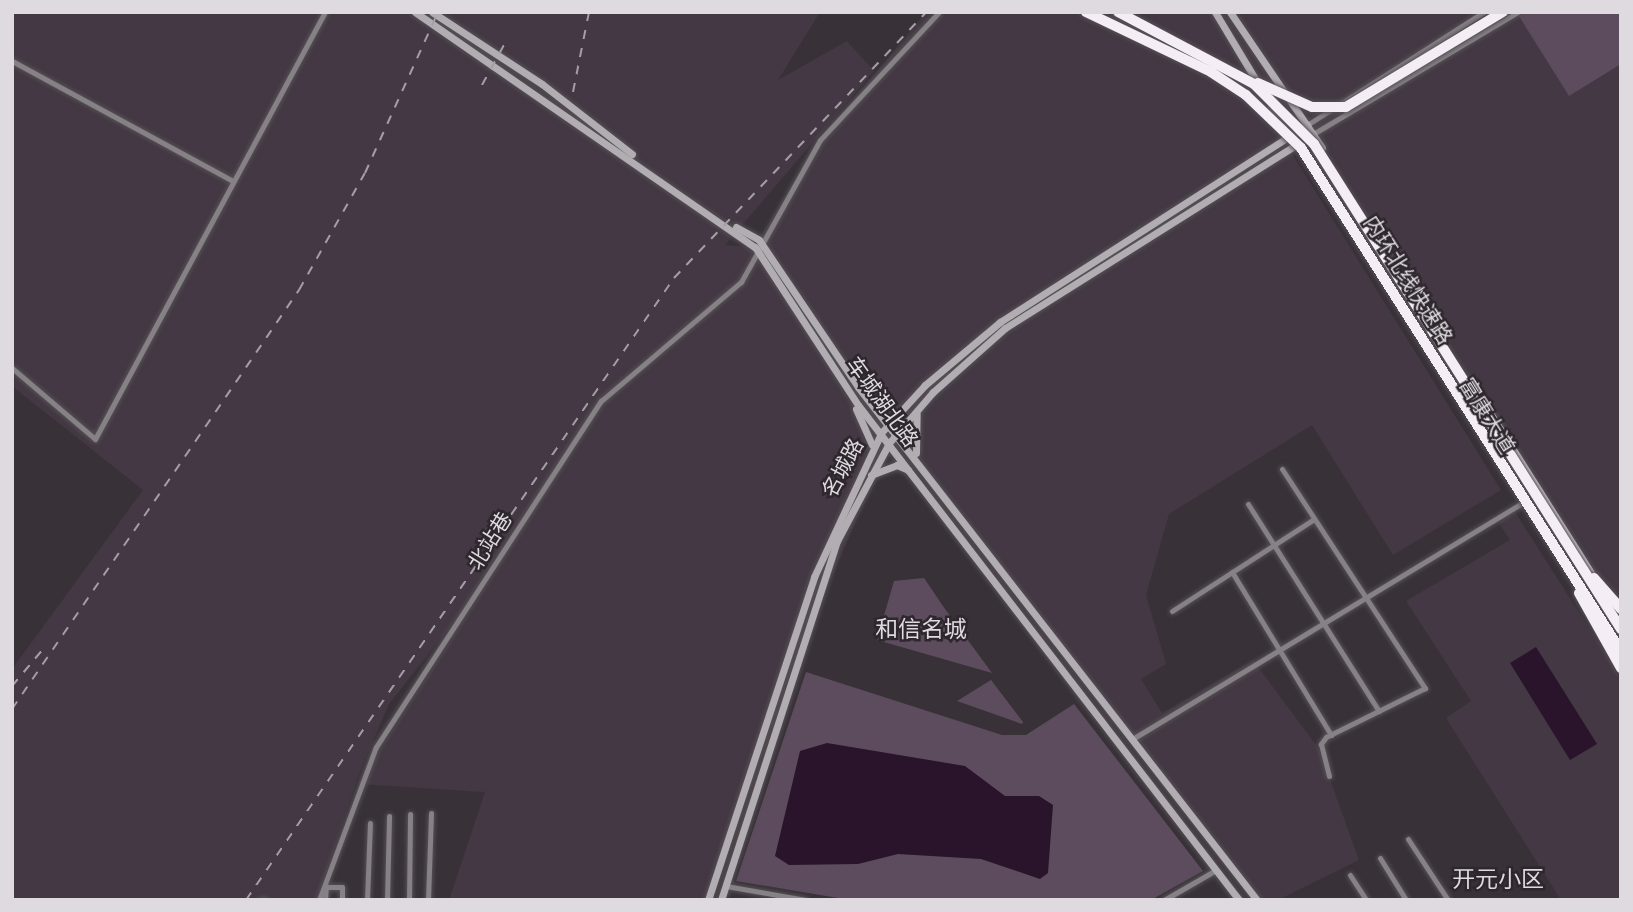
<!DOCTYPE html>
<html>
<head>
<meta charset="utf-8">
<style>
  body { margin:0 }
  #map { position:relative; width:1633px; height:912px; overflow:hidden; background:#383238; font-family:"DejaVu Sans","Noto Sans SC",sans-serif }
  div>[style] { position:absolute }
  .built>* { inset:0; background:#433843 }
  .green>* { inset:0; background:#5d4c5d }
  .water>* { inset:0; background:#2a142c }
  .roads { filter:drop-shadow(0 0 2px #565056) drop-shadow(0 0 2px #565056) }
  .street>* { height:5px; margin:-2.5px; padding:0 2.5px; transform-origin:2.5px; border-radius:2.5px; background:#858185 }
  .secondary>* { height:7px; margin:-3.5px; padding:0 3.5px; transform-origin:3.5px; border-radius:3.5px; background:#b2adb2 }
  .primary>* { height:8px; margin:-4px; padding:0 4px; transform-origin:4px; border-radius:4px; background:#d5ced5 }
  .rail>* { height:2px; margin-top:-1px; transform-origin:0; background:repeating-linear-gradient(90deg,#a39fa4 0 9px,transparent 0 18px) }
  .bridges { filter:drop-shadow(0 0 2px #565056) drop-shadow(0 0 2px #565056) }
  .highway-bridge>* { height:10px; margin:-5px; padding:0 5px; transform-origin:5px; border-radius:5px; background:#f5edf5 }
  span { translate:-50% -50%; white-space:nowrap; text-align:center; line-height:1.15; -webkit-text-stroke:5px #2e282e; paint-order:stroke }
  .street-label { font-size:21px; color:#dedadf }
  .neighbourhood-label { font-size:23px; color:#dedadf }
  .frame { position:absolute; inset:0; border:14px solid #dedadf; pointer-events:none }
</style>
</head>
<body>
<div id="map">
  <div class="built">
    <div style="clip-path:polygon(12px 12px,820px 12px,778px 80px,847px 41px,874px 71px,725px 245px,754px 247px,820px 140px,926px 12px,1621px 12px,1621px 639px,1612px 625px,1620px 620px,1307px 125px,1105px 267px,1291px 152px,1501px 490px,1393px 555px,1312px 425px,1169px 514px,1146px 595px,1166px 664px,1141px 679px,1162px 713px,1253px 660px,1319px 749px,1359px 860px,1278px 900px,1257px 900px,920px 463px,912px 431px,918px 419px,896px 443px,861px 510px,803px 642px,710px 900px,449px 900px,485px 792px,358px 784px,501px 562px,389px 704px,358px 776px,317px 900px,12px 900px,12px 669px,143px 490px,12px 386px)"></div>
    <div style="clip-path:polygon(1513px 509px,1621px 678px,1621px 900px,1561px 900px,1446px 718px,1471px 701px,1406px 601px,1510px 540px,1496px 519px)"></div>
  </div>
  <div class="green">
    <div style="clip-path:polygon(1621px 12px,1621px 64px,1569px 96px,1517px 13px)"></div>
    <div style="clip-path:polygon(924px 578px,945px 609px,992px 673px,877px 640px,894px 581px)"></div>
    <div style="clip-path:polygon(806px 672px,1002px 735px,1026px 735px,1074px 704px,1203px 871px,1151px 900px,850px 900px,736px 881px)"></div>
    <div style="clip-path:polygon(991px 680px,1023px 722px,1022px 724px,957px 701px)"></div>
  </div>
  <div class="water">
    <div style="clip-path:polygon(1536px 647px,1597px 744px,1570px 760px,1510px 663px)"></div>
    <div style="clip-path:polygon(827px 743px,965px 766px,1005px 796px,1039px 796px,1053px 805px,1048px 873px,1040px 879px,981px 859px,898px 854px,858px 864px,789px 865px,775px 856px,800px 751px)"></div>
  </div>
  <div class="roads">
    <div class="street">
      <div style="left:12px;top:61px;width:251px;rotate:28.5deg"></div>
      <div style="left:1307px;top:125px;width:210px;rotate:-32.6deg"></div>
      <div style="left:1313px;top:134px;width:239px;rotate:-30.8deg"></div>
      <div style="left:12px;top:368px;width:109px;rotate:40.5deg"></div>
      <div style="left:95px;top:439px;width:485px;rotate:-61.7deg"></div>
      <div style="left:1282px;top:469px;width:262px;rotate:56.9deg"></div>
      <div style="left:1425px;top:688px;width:110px;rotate:153.7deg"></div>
      <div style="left:1326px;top:737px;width:9px;rotate:126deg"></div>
      <div style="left:1321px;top:744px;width:33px;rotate:76deg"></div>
      <div style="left:1248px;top:504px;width:245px;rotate:57.7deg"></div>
      <div style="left:1232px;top:572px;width:191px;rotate:58.7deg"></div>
      <div style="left:1172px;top:611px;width:169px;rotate:-32.9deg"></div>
      <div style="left:1134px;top:738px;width:454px;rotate:-31.2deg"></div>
      <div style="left:1408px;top:839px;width:73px;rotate:56.7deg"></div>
      <div style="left:1380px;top:858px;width:49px;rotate:58.2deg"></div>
      <div style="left:1350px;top:875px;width:30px;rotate:57deg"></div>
      <div style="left:726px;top:886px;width:81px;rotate:9.9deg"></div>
      <div style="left:327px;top:887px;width:15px"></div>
      <div style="left:342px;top:887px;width:13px;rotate:90deg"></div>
      <div style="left:261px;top:900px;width:4px"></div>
      <div style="left:319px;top:900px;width:163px;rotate:-69.6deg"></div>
      <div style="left:376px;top:747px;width:413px;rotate:-57deg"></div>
      <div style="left:601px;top:401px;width:184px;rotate:-40.4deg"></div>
      <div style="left:741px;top:282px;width:162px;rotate:-60.9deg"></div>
      <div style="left:820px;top:140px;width:175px;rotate:-47.1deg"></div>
      <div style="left:325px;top:900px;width:14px;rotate:-86deg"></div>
      <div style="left:367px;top:900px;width:77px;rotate:-87.8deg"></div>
      <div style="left:387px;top:900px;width:84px;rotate:-88.6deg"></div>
      <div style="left:409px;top:900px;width:86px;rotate:-89.3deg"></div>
      <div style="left:428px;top:900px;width:87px;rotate:-88deg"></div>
      <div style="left:1164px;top:900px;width:60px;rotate:-30deg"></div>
    </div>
    <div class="secondary">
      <div style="left:415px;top:12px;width:413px;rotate:34.7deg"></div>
      <div style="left:755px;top:247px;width:189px;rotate:56.9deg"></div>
      <div style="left:858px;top:405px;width:625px;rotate:52.41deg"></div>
      <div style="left:432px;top:12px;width:131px;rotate:33.2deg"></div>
      <div style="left:542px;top:84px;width:114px;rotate:37.9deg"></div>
      <div style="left:1215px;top:12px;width:87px;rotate:59deg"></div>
      <div style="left:1230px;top:12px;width:164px;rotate:55.9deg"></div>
      <div style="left:1271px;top:106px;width:27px;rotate:59deg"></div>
      <div style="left:736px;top:227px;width:26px;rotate:29deg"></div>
      <div style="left:759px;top:240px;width:177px;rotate:56deg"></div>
      <div style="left:858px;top:387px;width:650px;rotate:52.13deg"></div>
      <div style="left:856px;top:409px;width:39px;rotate:66deg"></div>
      <div style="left:916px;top:453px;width:39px;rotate:-89deg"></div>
      <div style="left:871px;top:475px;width:28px;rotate:-21deg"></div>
      <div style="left:897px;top:465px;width:12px;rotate:24deg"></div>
      <div style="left:708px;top:900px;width:340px;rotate:-71.8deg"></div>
      <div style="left:814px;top:577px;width:159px;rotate:-65deg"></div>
      <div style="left:881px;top:433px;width:65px;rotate:-47.5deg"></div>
      <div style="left:925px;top:385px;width:98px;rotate:-40deg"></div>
      <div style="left:1000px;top:322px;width:365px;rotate:-32.7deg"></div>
      <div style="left:721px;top:900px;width:377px;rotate:-72.1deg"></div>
      <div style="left:837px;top:541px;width:111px;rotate:-62deg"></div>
      <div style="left:889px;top:443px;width:67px;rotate:-49.2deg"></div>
      <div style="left:933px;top:392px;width:96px;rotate:-41.6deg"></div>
      <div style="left:1005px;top:328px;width:364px;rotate:-32.2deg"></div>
    </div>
    <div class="primary">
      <div style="left:1470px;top:382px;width:236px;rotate:57.7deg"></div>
      <div style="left:1609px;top:601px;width:22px;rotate:56deg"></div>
    </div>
  </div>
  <div class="rail">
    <div style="left:482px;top:85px;width:48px;rotate:-61.3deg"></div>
    <div style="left:573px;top:92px;width:82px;rotate:-78.7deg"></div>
    <div style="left:12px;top:686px;width:50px;rotate:-49.9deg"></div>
    <div style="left:12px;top:709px;width:508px;rotate:-55.59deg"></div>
    <div style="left:299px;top:290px;width:134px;rotate:-60.6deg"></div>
    <div style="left:365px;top:173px;width:177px;rotate:-65.6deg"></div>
    <div style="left:246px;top:900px;width:755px;rotate:-55.47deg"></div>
    <div style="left:674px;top:278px;width:366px;rotate:-46.5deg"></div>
  </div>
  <div class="bridges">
    <div class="highway-bridge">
      <div style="left:1086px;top:12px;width:139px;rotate:25.6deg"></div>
      <div style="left:1211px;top:72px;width:42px;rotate:33.3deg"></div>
      <div style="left:1246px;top:95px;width:76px;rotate:43.9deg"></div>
      <div style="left:1301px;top:148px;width:596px;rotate:57.54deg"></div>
      <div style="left:1118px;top:12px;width:154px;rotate:27.9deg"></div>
      <div style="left:1254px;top:84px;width:85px;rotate:45deg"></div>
      <div style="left:1314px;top:144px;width:574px;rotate:57.67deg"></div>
      <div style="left:1258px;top:83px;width:59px;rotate:24deg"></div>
      <div style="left:1312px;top:107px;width:34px"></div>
      <div style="left:1346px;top:107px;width:184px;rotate:-31.2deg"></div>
      <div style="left:1594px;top:578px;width:41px;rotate:48.9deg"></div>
      <div style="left:1579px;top:593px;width:86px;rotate:60.8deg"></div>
    </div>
  </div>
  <div class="street-label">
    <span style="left:1408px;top:280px;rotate:58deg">内环北线快速路</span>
    <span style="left:882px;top:402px;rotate:54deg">车城湖北路</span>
    <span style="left:1487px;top:416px;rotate:58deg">富康大道</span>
    <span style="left:843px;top:468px;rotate:-62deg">名城路</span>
    <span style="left:490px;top:541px;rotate:-58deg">北站巷</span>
  </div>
  <div class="neighbourhood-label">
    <span style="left:921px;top:629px">和信名城</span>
    <span style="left:1498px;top:879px">开元小区</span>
  </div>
  <div class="frame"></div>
</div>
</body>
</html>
